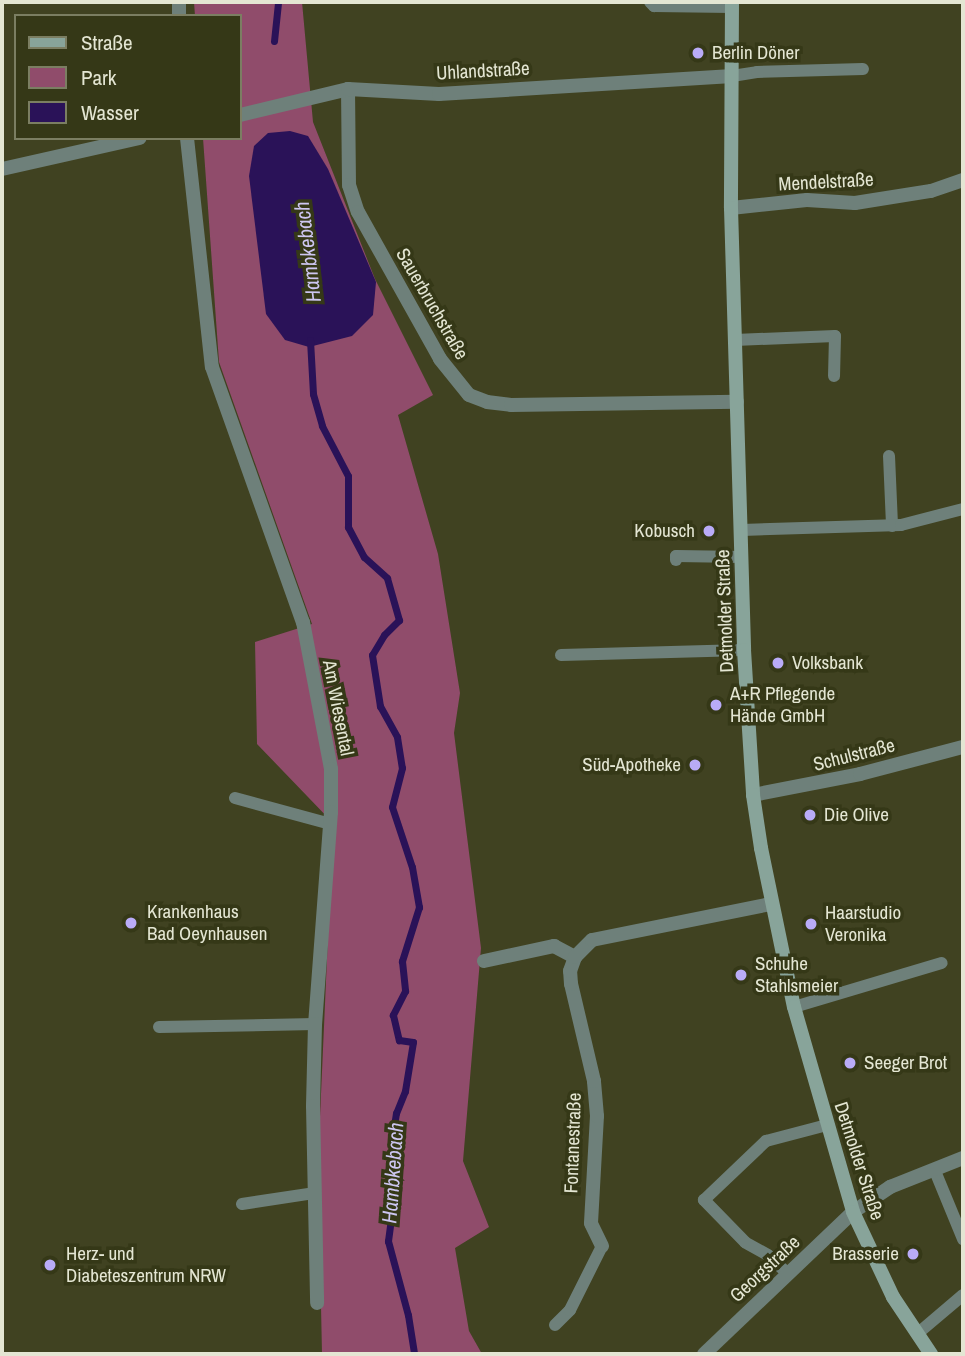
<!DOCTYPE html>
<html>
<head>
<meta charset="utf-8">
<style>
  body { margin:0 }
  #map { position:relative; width:965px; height:1356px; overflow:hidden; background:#404221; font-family:"Archivo Narrow",sans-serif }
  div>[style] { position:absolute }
  .green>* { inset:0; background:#904c6b }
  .water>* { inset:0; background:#2a1258 }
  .stream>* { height:7px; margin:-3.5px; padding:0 3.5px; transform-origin:3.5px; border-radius:3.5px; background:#2a1258 }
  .lane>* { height:12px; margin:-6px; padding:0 6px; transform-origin:6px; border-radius:6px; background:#6e807a }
  .street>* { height:14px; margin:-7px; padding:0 7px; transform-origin:7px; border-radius:7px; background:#6e807a }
  .secondary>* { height:14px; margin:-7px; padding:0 7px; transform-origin:7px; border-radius:7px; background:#88a49a }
  .dots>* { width:19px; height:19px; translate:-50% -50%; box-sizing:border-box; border:4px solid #353817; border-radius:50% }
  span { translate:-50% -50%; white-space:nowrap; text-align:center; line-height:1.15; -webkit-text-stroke:7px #353817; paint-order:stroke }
  .poi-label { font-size:19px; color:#e4e6d3 }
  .left { translate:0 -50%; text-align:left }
  .right { translate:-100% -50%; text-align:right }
  .street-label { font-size:19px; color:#e4e6d3 }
  .water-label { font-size:21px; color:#cdc6f1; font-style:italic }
  .frame { position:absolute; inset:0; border:4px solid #e4e6d3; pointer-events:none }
  .legend { position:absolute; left:14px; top:14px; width:228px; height:126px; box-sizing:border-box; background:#353817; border:2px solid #7b7e62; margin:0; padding:9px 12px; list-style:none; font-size:21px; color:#e4e6d3 }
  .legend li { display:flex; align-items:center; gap:14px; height:35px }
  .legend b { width:35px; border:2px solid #7b7e62 }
</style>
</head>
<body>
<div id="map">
  <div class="green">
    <div style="clip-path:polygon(194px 2px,302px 2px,313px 122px,375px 279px,433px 395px,398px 415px,438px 554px,460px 693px,454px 733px,481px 948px,463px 1161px,489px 1227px,455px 1248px,469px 1331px,482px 1354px,322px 1354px,318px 1162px,333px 823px,257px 744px,255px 642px,312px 624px,219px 362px,203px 138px,240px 138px,240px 16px,195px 16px)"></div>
  </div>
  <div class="water">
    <div style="clip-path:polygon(290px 131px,308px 136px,328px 169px,376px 282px,373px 315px,352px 336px,309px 347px,285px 340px,266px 314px,249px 176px,254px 146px,268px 133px)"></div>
  </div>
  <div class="stream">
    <div style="left:274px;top:41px;width:39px;rotate:-84deg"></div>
    <div style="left:310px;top:340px;width:54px;rotate:86.8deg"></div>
    <div style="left:313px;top:394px;width:33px;rotate:74deg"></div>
    <div style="left:322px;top:426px;width:56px;rotate:62.5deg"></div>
    <div style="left:348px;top:476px;width:51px;rotate:90deg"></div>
    <div style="left:348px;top:527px;width:34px;rotate:62deg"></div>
    <div style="left:364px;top:557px;width:31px;rotate:42deg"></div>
    <div style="left:387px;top:578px;width:44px;rotate:74.1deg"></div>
    <div style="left:399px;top:620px;width:21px;rotate:135deg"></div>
    <div style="left:384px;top:635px;width:23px;rotate:121deg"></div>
    <div style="left:372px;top:655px;width:52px;rotate:81.1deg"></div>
    <div style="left:380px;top:706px;width:35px;rotate:61deg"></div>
    <div style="left:397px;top:737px;width:31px;rotate:81deg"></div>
    <div style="left:402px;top:768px;width:40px;rotate:104.4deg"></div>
    <div style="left:392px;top:807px;width:63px;rotate:71.6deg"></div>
    <div style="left:412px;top:867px;width:41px;rotate:80.1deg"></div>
    <div style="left:419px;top:907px;width:57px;rotate:107.5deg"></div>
    <div style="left:402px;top:961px;width:30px;rotate:84deg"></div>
    <div style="left:405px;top:991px;width:27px;rotate:117deg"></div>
    <div style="left:393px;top:1015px;width:26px;rotate:77deg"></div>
    <div style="left:399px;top:1040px;width:14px;rotate:8deg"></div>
    <div style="left:413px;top:1042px;width:50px;rotate:99.3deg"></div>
    <div style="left:405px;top:1091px;width:24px;rotate:112deg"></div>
    <div style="left:396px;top:1113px;width:25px;rotate:99deg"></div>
    <div style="left:392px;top:1138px;width:29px;rotate:78deg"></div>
    <div style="left:398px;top:1166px;width:76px;rotate:97.6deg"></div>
    <div style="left:388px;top:1241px;width:77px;rotate:74.9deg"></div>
    <div style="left:408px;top:1315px;width:39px;rotate:81deg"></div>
  </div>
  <div class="lane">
    <div style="left:650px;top:2px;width:6px;rotate:45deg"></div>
    <div style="left:654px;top:6px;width:78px;rotate:0.7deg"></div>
    <div style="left:732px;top:76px;width:25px;rotate:-9deg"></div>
    <div style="left:757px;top:72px;width:106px;rotate:-1.6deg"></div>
    <div style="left:735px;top:340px;width:100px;rotate:-2.3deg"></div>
    <div style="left:835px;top:336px;width:40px;rotate:91.4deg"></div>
    <div style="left:889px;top:456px;width:70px;rotate:87.5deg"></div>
    <div style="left:742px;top:530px;width:159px;rotate:-1.8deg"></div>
    <div style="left:901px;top:525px;width:64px;rotate:-14.5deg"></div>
    <div style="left:676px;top:560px;width:4px;rotate:-90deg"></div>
    <div style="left:676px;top:556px;width:66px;rotate:0.9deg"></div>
    <div style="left:561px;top:655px;width:183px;rotate:-1.6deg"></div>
    <div style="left:235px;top:798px;width:99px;rotate:15.2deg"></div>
    <div style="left:794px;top:1007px;width:154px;rotate:-16.6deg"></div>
    <div style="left:159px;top:1027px;width:156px;rotate:-1.1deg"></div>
    <div style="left:935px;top:1171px;width:74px;rotate:67.6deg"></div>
    <div style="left:242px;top:1204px;width:74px;rotate:-8.6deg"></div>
    <div style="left:787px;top:1273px;width:26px;rotate:-137deg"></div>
    <div style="left:768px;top:1255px;width:26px;rotate:-151deg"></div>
    <div style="left:745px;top:1242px;width:59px;rotate:-134.3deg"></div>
    <div style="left:704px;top:1200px;width:86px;rotate:-43.6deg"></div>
    <div style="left:766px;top:1141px;width:63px;rotate:-14.7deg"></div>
    <div style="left:555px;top:1325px;width:21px;rotate:-45deg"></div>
    <div style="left:570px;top:1310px;width:72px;rotate:-63.4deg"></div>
    <div style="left:917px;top:1334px;width:60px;rotate:-40.3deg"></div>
  </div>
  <div class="street">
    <div style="left:179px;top:2px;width:14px;rotate:90deg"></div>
    <div style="left:348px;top:89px;width:96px;rotate:89.4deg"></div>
    <div style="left:349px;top:185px;width:28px;rotate:72deg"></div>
    <div style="left:358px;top:212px;width:168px;rotate:60.8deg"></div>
    <div style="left:440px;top:359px;width:46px;rotate:51.1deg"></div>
    <div style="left:469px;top:395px;width:19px;rotate:21deg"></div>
    <div style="left:487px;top:402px;width:24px;rotate:7deg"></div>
    <div style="left:511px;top:405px;width:226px;rotate:-0.8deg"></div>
    <div style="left:240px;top:115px;width:111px;rotate:-13.5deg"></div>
    <div style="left:348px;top:89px;width:91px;rotate:3.1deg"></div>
    <div style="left:439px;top:94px;width:294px;rotate:-3.5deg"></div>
    <div style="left:187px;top:138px;width:230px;rotate:83.8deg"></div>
    <div style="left:212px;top:367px;width:271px;rotate:70.4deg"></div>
    <div style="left:303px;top:622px;width:150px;rotate:79.2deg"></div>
    <div style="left:331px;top:769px;width:43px;rotate:90deg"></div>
    <div style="left:331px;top:812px;width:213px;rotate:94.3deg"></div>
    <div style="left:315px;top:1024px;width:82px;rotate:91.4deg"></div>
    <div style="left:313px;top:1106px;width:197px;rotate:88.8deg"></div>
    <div style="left:2px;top:169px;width:141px;rotate:-12.7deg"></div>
    <div style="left:731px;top:208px;width:76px;rotate:-6deg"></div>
    <div style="left:807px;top:200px;width:48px;rotate:3.6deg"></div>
    <div style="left:855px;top:203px;width:77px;rotate:-9deg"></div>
    <div style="left:931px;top:191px;width:34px;rotate:-19deg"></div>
    <div style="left:753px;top:795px;width:109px;rotate:-11.1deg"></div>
    <div style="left:860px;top:774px;width:106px;rotate:-14.7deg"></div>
    <div style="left:484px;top:961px;width:72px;rotate:-12.1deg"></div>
    <div style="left:554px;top:946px;width:24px;rotate:28deg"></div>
    <div style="left:602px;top:1246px;width:25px;rotate:-116deg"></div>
    <div style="left:591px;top:1223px;width:107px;rotate:-86.8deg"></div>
    <div style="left:597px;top:1116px;width:35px;rotate:-95deg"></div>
    <div style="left:594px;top:1081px;width:100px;rotate:-103.3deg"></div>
    <div style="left:571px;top:984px;width:13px;rotate:-94deg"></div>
    <div style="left:570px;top:971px;width:15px;rotate:-70deg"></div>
    <div style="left:575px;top:957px;width:24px;rotate:-45deg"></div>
    <div style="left:592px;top:940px;width:182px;rotate:-11.4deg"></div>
    <div style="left:704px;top:1354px;width:206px;rotate:-43.6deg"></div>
    <div style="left:853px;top:1212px;width:45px;rotate:-34deg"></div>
    <div style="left:890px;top:1187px;width:79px;rotate:-21.7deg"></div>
  </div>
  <div class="secondary">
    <div style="left:732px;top:2px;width:206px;rotate:90.3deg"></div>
    <div style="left:731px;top:208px;width:442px;rotate:88.3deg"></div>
    <div style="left:744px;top:650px;width:145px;rotate:86.4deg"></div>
    <div style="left:753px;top:795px;width:54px;rotate:81.4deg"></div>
    <div style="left:761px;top:848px;width:162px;rotate:78.3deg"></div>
    <div style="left:794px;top:1007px;width:213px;rotate:73.9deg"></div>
    <div style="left:853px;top:1212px;width:94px;rotate:64.8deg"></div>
    <div style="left:893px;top:1297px;width:69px;rotate:56.3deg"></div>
  </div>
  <div class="dots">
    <div style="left:698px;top:53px;background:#b9abf7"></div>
    <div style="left:709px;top:531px;background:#b9abf7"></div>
    <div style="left:778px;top:663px;background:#b9abf7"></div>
    <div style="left:716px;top:705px;background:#b9abf7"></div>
    <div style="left:695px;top:765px;background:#b9abf7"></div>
    <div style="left:810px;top:815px;background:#b9abf7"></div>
    <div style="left:131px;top:923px;background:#b9abf7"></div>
    <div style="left:811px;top:924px;background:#b9abf7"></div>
    <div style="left:741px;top:975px;background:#b9abf7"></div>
    <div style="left:850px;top:1063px;background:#b9abf7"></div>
    <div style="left:913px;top:1254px;background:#b9abf7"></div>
    <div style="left:50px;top:1265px;background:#b9abf7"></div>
  </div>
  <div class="poi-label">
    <span class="left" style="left:712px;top:53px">Berlin Döner</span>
    <span class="right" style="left:695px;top:531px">Kobusch</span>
    <span class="left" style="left:792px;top:663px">Volksbank</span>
    <span class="left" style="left:730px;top:705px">A+R Pflegende<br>Hände GmbH</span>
    <span class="right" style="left:681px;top:765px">Süd-Apotheke</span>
    <span class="left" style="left:824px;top:815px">Die Olive</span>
    <span class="left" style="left:147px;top:923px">Krankenhaus<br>Bad Oeynhausen</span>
    <span class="left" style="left:825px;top:924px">Haarstudio<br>Veronika</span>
    <span class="left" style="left:755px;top:975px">Schuhe<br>Stahlsmeier</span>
    <span class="left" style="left:864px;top:1063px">Seeger Brot</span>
    <span class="left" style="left:66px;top:1265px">Herz- und<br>Diabeteszentrum NRW</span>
    <span class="right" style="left:899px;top:1254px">Brasserie</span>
  </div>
  <div class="street-label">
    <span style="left:483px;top:71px;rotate:-3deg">Uhlandstraße</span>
    <span style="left:826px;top:182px;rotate:-3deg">Mendelstraße</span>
    <span style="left:432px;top:304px;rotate:60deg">Sauerbruchstraße</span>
    <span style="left:725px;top:611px;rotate:-92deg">Detmolder Straße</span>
    <span style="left:338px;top:708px;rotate:79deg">Am Wiesental</span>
    <span style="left:854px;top:755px;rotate:-14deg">Schulstraße</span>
    <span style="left:573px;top:1143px;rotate:-88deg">Fontanestraße</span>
    <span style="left:859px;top:1161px;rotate:72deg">Detmolder Straße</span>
    <span style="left:765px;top:1269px;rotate:-43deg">Georgstraße</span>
  </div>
  <div class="water-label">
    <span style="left:308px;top:252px;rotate:-97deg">Hambkebach</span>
    <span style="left:393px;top:1173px;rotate:-86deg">Hambkebach</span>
  </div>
  <div class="frame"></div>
  <ul class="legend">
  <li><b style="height:9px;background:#88a49a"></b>Straße</li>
  <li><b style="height:19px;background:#904c6b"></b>Park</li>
  <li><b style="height:19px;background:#2a1258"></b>Wasser</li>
  </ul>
</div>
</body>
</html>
